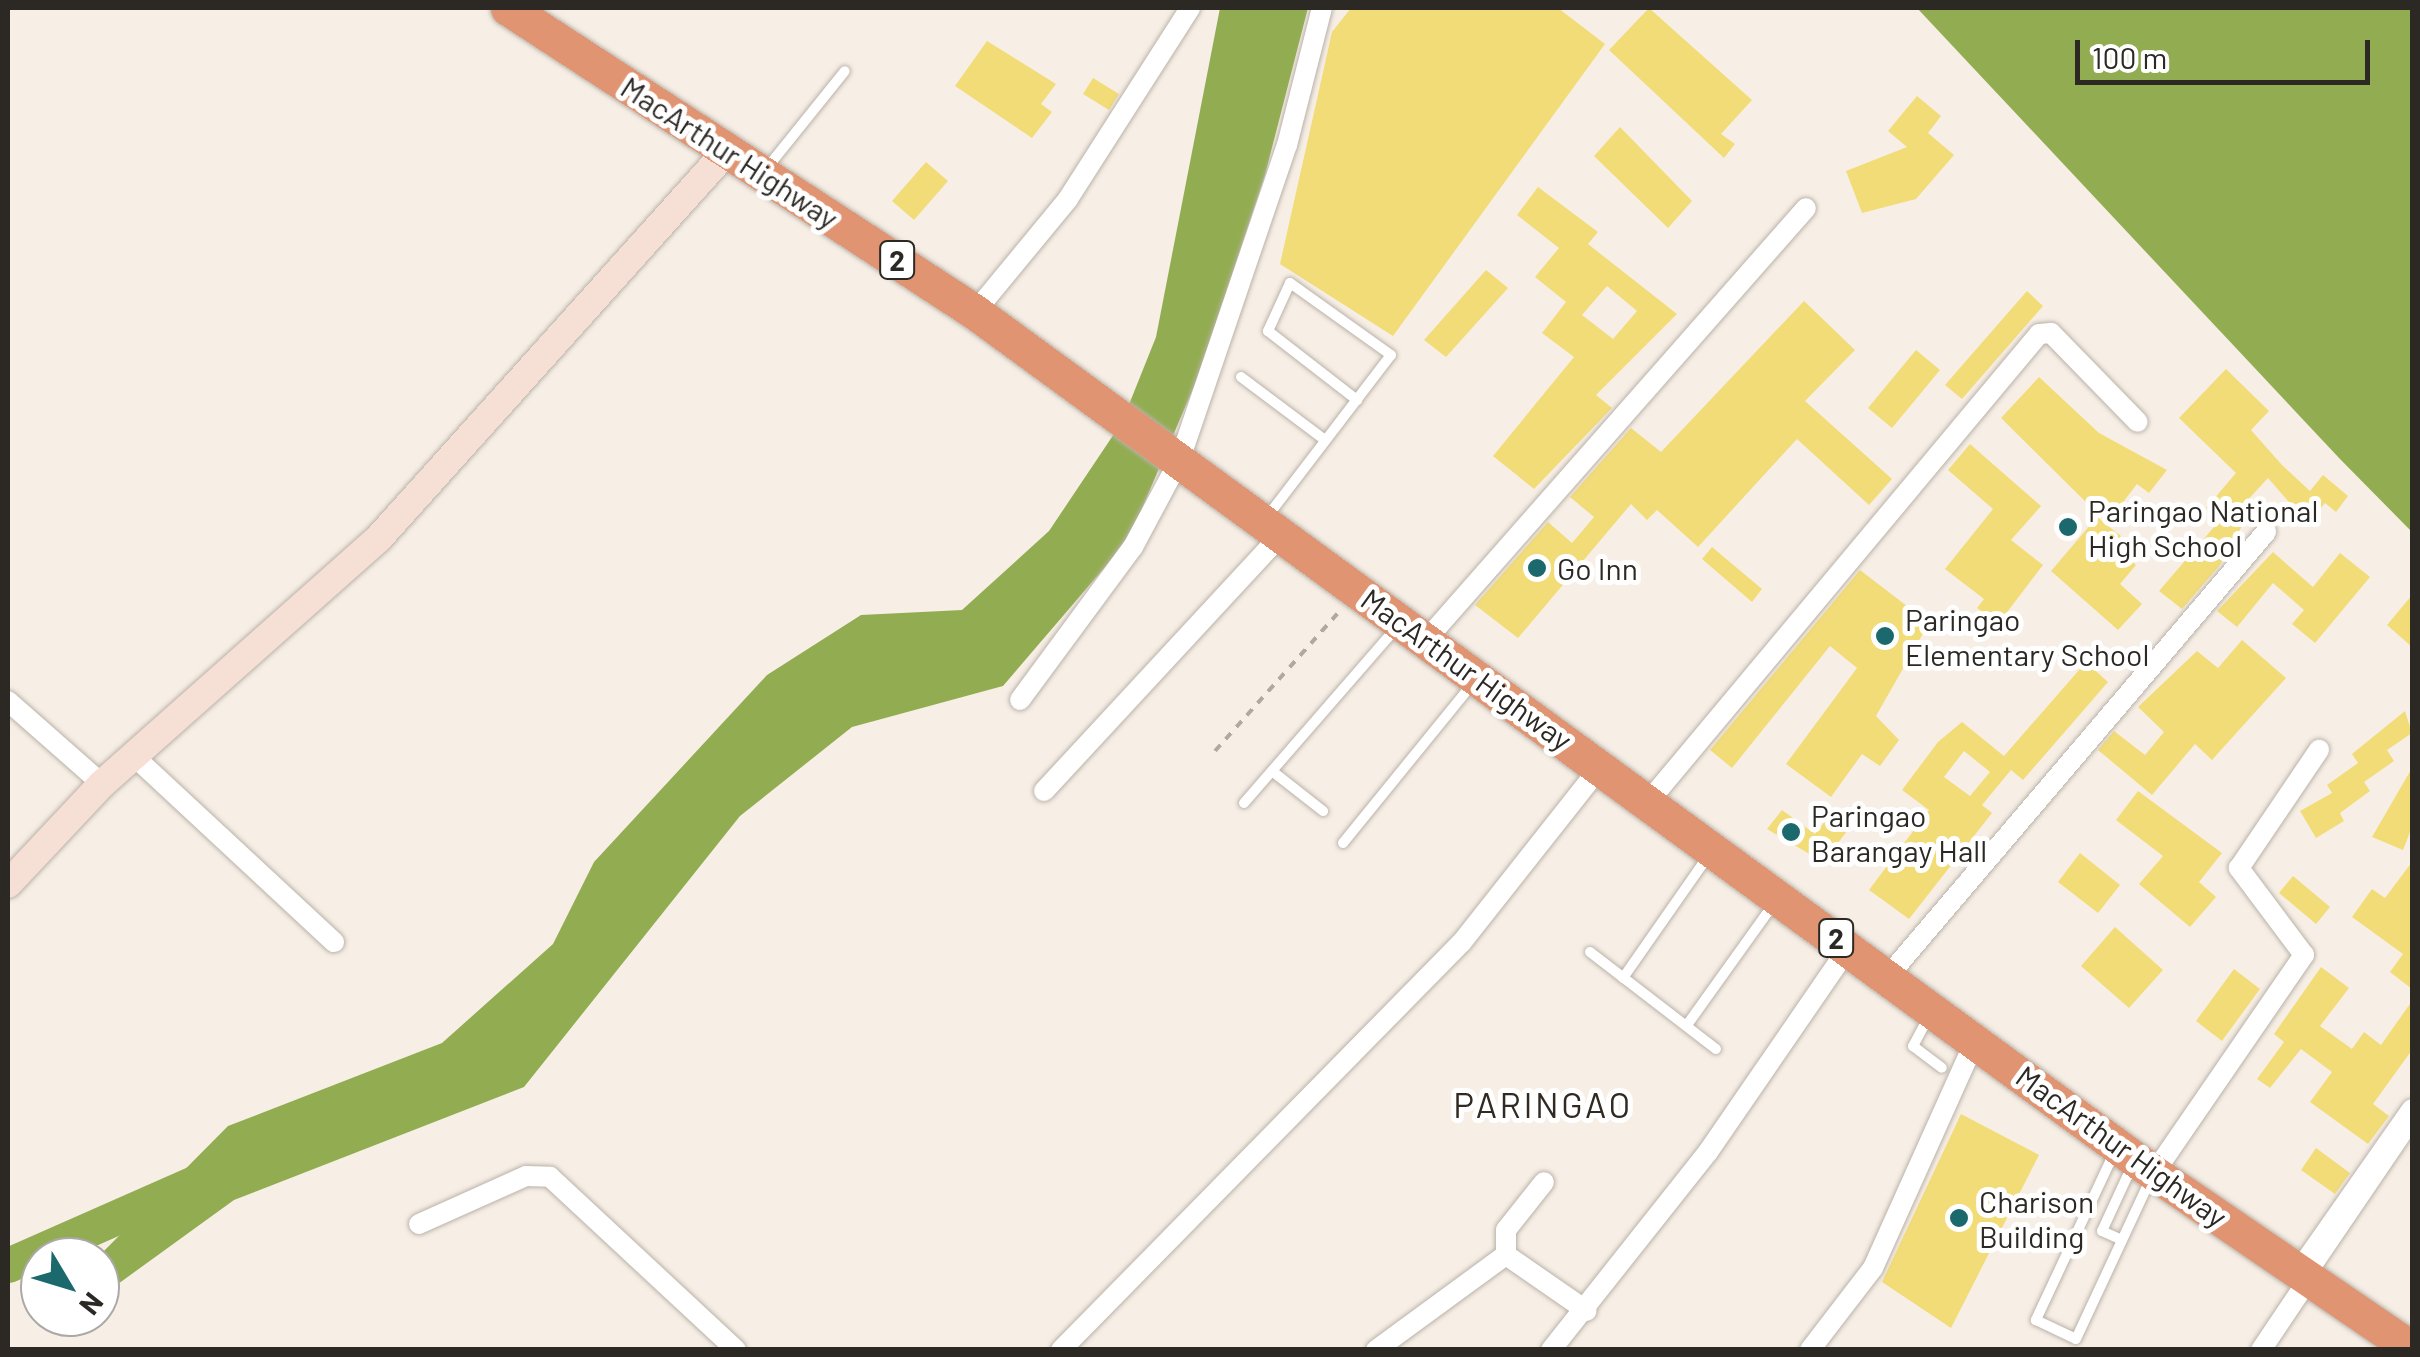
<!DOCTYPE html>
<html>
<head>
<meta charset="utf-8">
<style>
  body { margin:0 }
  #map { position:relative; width:2420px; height:1357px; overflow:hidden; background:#f7efe5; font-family:Barlow,sans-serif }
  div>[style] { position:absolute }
  .water>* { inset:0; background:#92ad51 }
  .river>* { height:35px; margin:-17.5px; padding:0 17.5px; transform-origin:17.5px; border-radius:17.5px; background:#92ad51 }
  .building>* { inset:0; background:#f2dc78 }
  .path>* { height:4px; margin-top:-2px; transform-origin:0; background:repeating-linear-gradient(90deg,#afa9a1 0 8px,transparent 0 16px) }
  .roads { filter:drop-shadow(0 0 2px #bab2a9) drop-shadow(0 0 2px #bab2a9) }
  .lane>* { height:10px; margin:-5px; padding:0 5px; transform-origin:5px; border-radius:5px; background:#fff }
  .street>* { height:20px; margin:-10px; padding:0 10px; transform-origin:10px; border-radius:10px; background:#fff }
  .secondary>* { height:28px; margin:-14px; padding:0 14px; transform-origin:14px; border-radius:14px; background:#f6dfd4 }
  .highway>* { height:35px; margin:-17.5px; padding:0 17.5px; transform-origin:17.5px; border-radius:17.5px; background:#e19471 }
  .dots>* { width:28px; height:28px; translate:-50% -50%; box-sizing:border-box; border:5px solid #fff; border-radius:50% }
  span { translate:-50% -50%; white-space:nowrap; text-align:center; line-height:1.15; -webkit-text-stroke:10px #fff; paint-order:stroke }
  .shield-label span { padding:2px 8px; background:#fff; border:2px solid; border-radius:8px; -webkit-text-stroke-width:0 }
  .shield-label { font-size:28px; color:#2c2925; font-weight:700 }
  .street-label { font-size:30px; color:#2c2925 }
  .poi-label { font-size:30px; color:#2c2925 }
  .left { translate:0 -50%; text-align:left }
  .quarter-label { font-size:35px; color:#312a23; letter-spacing:2.5px }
  .frame { position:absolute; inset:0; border:10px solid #2c2925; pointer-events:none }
  .north { position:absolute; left:20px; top:1237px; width:100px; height:100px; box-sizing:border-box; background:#fff; border:2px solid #aba9a8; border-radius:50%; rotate:128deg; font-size:28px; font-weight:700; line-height:40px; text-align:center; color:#2c2925 }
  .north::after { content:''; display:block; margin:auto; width:35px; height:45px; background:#1b686d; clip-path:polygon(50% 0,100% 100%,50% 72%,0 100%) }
  .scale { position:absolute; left:2075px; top:40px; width:295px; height:45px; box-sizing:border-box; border:5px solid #2c2925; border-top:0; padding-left:12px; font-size:30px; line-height:35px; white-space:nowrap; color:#2c2925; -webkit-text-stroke:8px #fff; paint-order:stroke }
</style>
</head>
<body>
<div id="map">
  <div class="water">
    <div style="clip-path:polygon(1220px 8px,1308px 8px,1265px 175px,1198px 377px,1129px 539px,1003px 686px,852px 727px,740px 816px,524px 1087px,234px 1200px,100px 1297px,98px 1257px,228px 1126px,442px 1043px,553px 944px,594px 862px,767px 675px,861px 615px,962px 610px,1049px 531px,1122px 422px,1156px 337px)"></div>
    <div style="clip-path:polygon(1917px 8px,2412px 8px,2412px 532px,2340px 459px)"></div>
  </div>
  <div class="river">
    <div style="left:8px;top:1265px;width:213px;rotate:-23.8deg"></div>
  </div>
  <div class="building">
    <div style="clip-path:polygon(1351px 8px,1558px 8px,1605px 44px,1393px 336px,1280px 264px,1332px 32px)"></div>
    <div style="clip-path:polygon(1649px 8px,1752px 100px,1721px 134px,1735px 144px,1724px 158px,1609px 50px)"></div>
    <div style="clip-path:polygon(987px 41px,1056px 84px,1041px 104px,1052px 112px,1032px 138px,955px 86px)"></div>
    <div style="clip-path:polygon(1093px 78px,1119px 94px,1109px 110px,1083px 94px)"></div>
    <div style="clip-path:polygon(1917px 96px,1941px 116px,1928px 133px,1954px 155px,1916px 199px,1862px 213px,1846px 171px,1907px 147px,1888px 131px)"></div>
    <div style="clip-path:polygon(1620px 127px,1692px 201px,1668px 228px,1594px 156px)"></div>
    <div style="clip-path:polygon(926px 162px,948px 181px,914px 220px,892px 201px)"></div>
    <div style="clip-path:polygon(evenodd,1538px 187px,1598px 232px,1588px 244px,1677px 314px,1596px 395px,1612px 408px,1534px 489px,1493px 456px,1574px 357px,1542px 333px,1566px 302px,1535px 277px,1559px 248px,1517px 215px,1538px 187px,1607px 286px,1637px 311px,1613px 339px,1582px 315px,1607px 286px)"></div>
    <div style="clip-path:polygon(1486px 270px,1508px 288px,1446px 357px,1424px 340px)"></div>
    <div style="clip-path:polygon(2027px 291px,2043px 306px,1962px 399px,1945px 385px)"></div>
    <div style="clip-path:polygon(1804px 301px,1855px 350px,1805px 401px,1892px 479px,1869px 505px,1797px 439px,1698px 547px,1657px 510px,1647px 520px,1631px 504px,1518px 638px,1475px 605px,1548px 522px,1572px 543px,1594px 517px,1570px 497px,1631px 428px,1661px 452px)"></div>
    <div style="clip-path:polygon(1916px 350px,1940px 370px,1892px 428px,1868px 408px)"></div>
    <div style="clip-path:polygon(2226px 369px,2269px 411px,2251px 430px,2282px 465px,2310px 491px,2323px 475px,2348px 496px,2336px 512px,2325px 503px,2308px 524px,2268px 478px,2244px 504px,2251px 510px,2220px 565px,2182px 609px,2159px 591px,2220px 520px,2206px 508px,2236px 473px,2179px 418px)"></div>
    <div style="clip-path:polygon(2039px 377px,2099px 433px,2167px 470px,2149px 493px,2137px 484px,2107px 523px,2001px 418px)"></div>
    <div style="clip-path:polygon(1970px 444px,2041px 506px,2011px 540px,2043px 565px,1998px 624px,1977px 608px,1984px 599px,1945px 569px,1993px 509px,1948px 470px)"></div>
    <div style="clip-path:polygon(2097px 517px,2121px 536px,2114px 546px,2136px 565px,2120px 584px,2142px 604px,2118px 630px,2051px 571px)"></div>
    <div style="clip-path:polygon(1712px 547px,1762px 589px,1752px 602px,1702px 559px)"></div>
    <div style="clip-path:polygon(2273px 552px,2313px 587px,2340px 553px,2370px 577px,2315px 643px,2292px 624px,2304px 610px,2273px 583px,2237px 627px,2217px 611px)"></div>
    <div style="clip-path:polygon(1860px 570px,1929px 623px,1876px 716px,1899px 740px,1880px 766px,1862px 754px,1831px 797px,1786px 764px,1857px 668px,1830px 646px,1732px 768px,1710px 750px)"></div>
    <div style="clip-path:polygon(2412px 595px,2412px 647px,2387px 625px)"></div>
    <div style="clip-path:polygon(2242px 640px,2286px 678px,2212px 760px,2195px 744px,2152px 795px,2098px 750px,2114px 731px,2145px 755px,2164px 732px,2138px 707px,2197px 651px,2218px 668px)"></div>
    <div style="clip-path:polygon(evenodd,2086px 662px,2108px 682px,2023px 780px,2011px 770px,1982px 805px,1992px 813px,1909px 919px,1869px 890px,1929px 810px,1902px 790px,1938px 742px,1962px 722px,2004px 756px,2086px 662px,1964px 751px,1990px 772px,1970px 796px,1944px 777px,1964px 751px)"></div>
    <div style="clip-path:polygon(2405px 711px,2412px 733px,2387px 750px,2394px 761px,2364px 782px,2370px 791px,2340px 813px,2344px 821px,2316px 838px,2300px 811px,2332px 793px,2327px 785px,2358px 763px,2352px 754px)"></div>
    <div style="clip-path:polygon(2412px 768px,2412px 827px,2403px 850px,2372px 837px)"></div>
    <div style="clip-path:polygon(2138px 791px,2222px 853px,2199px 882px,2216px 897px,2190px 927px,2139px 884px,2163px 856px,2116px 820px)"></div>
    <div style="clip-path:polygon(1782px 810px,1815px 834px,1832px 812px,1851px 826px,1823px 862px,1767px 829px)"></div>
    <div style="clip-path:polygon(2080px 853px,2120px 885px,2098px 913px,2058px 882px)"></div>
    <div style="clip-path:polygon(2412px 862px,2412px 989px,2390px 972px,2403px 954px,2352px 917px,2372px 889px,2385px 898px)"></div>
    <div style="clip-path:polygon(2293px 876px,2330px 907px,2316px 924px,2279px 893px)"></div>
    <div style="clip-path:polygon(2115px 927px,2163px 970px,2129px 1008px,2081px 966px)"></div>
    <div style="clip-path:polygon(2321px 967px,2349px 988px,2320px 1026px,2352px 1049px,2364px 1032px,2381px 1045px,2412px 1001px,2412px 1050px,2373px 1104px,2389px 1116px,2368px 1144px,2310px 1102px,2332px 1072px,2301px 1049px,2270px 1088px,2257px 1079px,2284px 1042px,2274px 1034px)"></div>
    <div style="clip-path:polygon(2234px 969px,2260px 989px,2222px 1041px,2196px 1021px)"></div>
    <div style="clip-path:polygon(1961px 1114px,2039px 1155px,1951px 1328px,1882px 1282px)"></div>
    <div style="clip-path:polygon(2316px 1148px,2350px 1173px,2335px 1194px,2301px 1170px)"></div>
  </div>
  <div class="path">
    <div style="left:1215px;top:751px;width:185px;rotate:-48.3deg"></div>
  </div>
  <div class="roads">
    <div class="lane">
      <div style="left:767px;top:168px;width:124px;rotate:-51.2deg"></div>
      <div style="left:1241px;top:377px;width:105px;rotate:36.9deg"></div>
      <div style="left:1267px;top:517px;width:204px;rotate:-52.6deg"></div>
      <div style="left:1391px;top:355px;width:124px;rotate:-144.5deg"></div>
      <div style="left:1290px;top:283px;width:53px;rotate:114.6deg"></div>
      <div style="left:1268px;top:331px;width:113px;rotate:37.8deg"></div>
      <div style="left:1272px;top:771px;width:65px;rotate:38.1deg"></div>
      <div style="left:1244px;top:803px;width:235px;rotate:-49deg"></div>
      <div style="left:1343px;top:843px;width:208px;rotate:-50.9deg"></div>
      <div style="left:1590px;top:952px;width:159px;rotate:37.6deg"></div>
      <div style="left:1623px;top:978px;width:149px;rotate:-55.1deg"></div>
      <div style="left:1928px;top:1018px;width:32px;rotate:118deg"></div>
      <div style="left:1913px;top:1046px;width:36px;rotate:37deg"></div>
      <div style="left:1687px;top:1025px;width:148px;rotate:-54.4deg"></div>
      <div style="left:2115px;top:1151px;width:187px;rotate:115.1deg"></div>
      <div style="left:2036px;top:1320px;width:44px;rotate:25.4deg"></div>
      <div style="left:2076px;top:1339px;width:178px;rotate:-65deg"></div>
      <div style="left:2122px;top:1240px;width:22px;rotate:-156deg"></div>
      <div style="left:2102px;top:1231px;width:72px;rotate:-65.2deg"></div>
      <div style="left:2312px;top:1274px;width:178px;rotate:-55.8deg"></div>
    </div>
    <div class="street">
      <div style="left:975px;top:312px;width:146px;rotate:-50.5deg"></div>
      <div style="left:1068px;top:199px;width:227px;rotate:-57.4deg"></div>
      <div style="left:1426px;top:640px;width:575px;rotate:-48.66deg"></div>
      <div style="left:1020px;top:700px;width:190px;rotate:-53.6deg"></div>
      <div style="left:1133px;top:547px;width:100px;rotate:-61.9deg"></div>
      <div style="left:1180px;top:459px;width:332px;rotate:-71.2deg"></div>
      <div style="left:1287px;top:145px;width:141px;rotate:-75.7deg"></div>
      <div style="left:8px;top:701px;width:125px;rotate:41.4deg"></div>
      <div style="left:137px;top:759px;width:269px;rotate:42.9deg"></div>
      <div style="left:1044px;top:791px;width:349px;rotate:-47.2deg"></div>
      <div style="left:1649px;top:801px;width:608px;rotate:-50.13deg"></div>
      <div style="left:2039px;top:334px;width:12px;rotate:-5deg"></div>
      <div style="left:2051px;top:333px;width:124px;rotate:45.7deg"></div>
      <div style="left:1889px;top:975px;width:582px;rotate:-49.6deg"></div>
      <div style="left:2154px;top:1173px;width:265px;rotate:-55.5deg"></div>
      <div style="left:2304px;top:955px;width:109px;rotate:-126.8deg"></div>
      <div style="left:2239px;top:868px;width:143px;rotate:-55.9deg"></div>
      <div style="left:419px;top:1224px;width:117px;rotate:-24.2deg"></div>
      <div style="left:526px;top:1176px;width:24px;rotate:2deg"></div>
      <div style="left:550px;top:1177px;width:254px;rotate:42.9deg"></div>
      <div style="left:1506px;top:1255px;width:25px;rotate:-90deg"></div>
      <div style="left:1506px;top:1230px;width:61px;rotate:-51.6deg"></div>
      <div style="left:2297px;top:1273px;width:200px;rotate:-55deg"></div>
      <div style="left:1061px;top:1350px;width:572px;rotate:-45.5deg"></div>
      <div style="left:1462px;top:942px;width:224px;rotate:-51.7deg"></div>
      <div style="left:1376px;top:1350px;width:161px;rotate:-36.2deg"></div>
      <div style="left:1506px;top:1255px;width:98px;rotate:34.7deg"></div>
      <div style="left:1551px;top:1350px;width:253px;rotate:-51.6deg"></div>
      <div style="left:1708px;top:1152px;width:249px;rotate:-55.5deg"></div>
      <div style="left:1810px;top:1350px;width:103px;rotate:-52.5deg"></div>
      <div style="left:1873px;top:1268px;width:251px;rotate:-65.8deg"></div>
      <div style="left:2261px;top:1350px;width:84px;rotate:-56.1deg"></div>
    </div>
    <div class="secondary">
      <div style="left:8px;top:884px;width:137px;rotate:-46.8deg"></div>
      <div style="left:102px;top:784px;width:370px;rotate:-41.6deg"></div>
      <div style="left:379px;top:538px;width:519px;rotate:-48.05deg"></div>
    </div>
    <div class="highway">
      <div style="left:508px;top:8px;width:557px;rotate:33.06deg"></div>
      <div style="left:975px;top:312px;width:1460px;rotate:36.14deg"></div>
      <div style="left:2154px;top:1173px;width:312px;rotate:34.3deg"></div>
    </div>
  </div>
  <div class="dots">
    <div style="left:2068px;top:527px;background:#1b686d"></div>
    <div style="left:1537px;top:568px;background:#1b686d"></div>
    <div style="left:1885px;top:636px;background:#1b686d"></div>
    <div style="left:1791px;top:832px;background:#1b686d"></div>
    <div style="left:1959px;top:1218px;background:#1b686d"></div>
  </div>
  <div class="shield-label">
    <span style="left:897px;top:260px">2</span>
    <span style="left:1836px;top:938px">2</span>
  </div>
  <div class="street-label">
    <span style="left:730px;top:152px;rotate:33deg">MacArthur Highway</span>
    <span style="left:1467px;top:669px;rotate:36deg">MacArthur Highway</span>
    <span style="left:2122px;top:1146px;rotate:36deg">MacArthur Highway</span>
  </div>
  <div class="poi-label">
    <span class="left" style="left:2088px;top:527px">Paringao National<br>High School</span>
    <span class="left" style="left:1557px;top:568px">Go Inn</span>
    <span class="left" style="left:1905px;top:636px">Paringao<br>Elementary School</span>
    <span class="left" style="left:1811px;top:832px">Paringao<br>Barangay Hall</span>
    <span class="left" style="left:1979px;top:1218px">Charison<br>Building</span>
  </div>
  <div class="quarter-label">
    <span style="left:1543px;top:1104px">PARINGAO</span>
  </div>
  <div class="frame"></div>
  <div class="north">N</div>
  <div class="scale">100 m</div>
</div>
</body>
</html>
